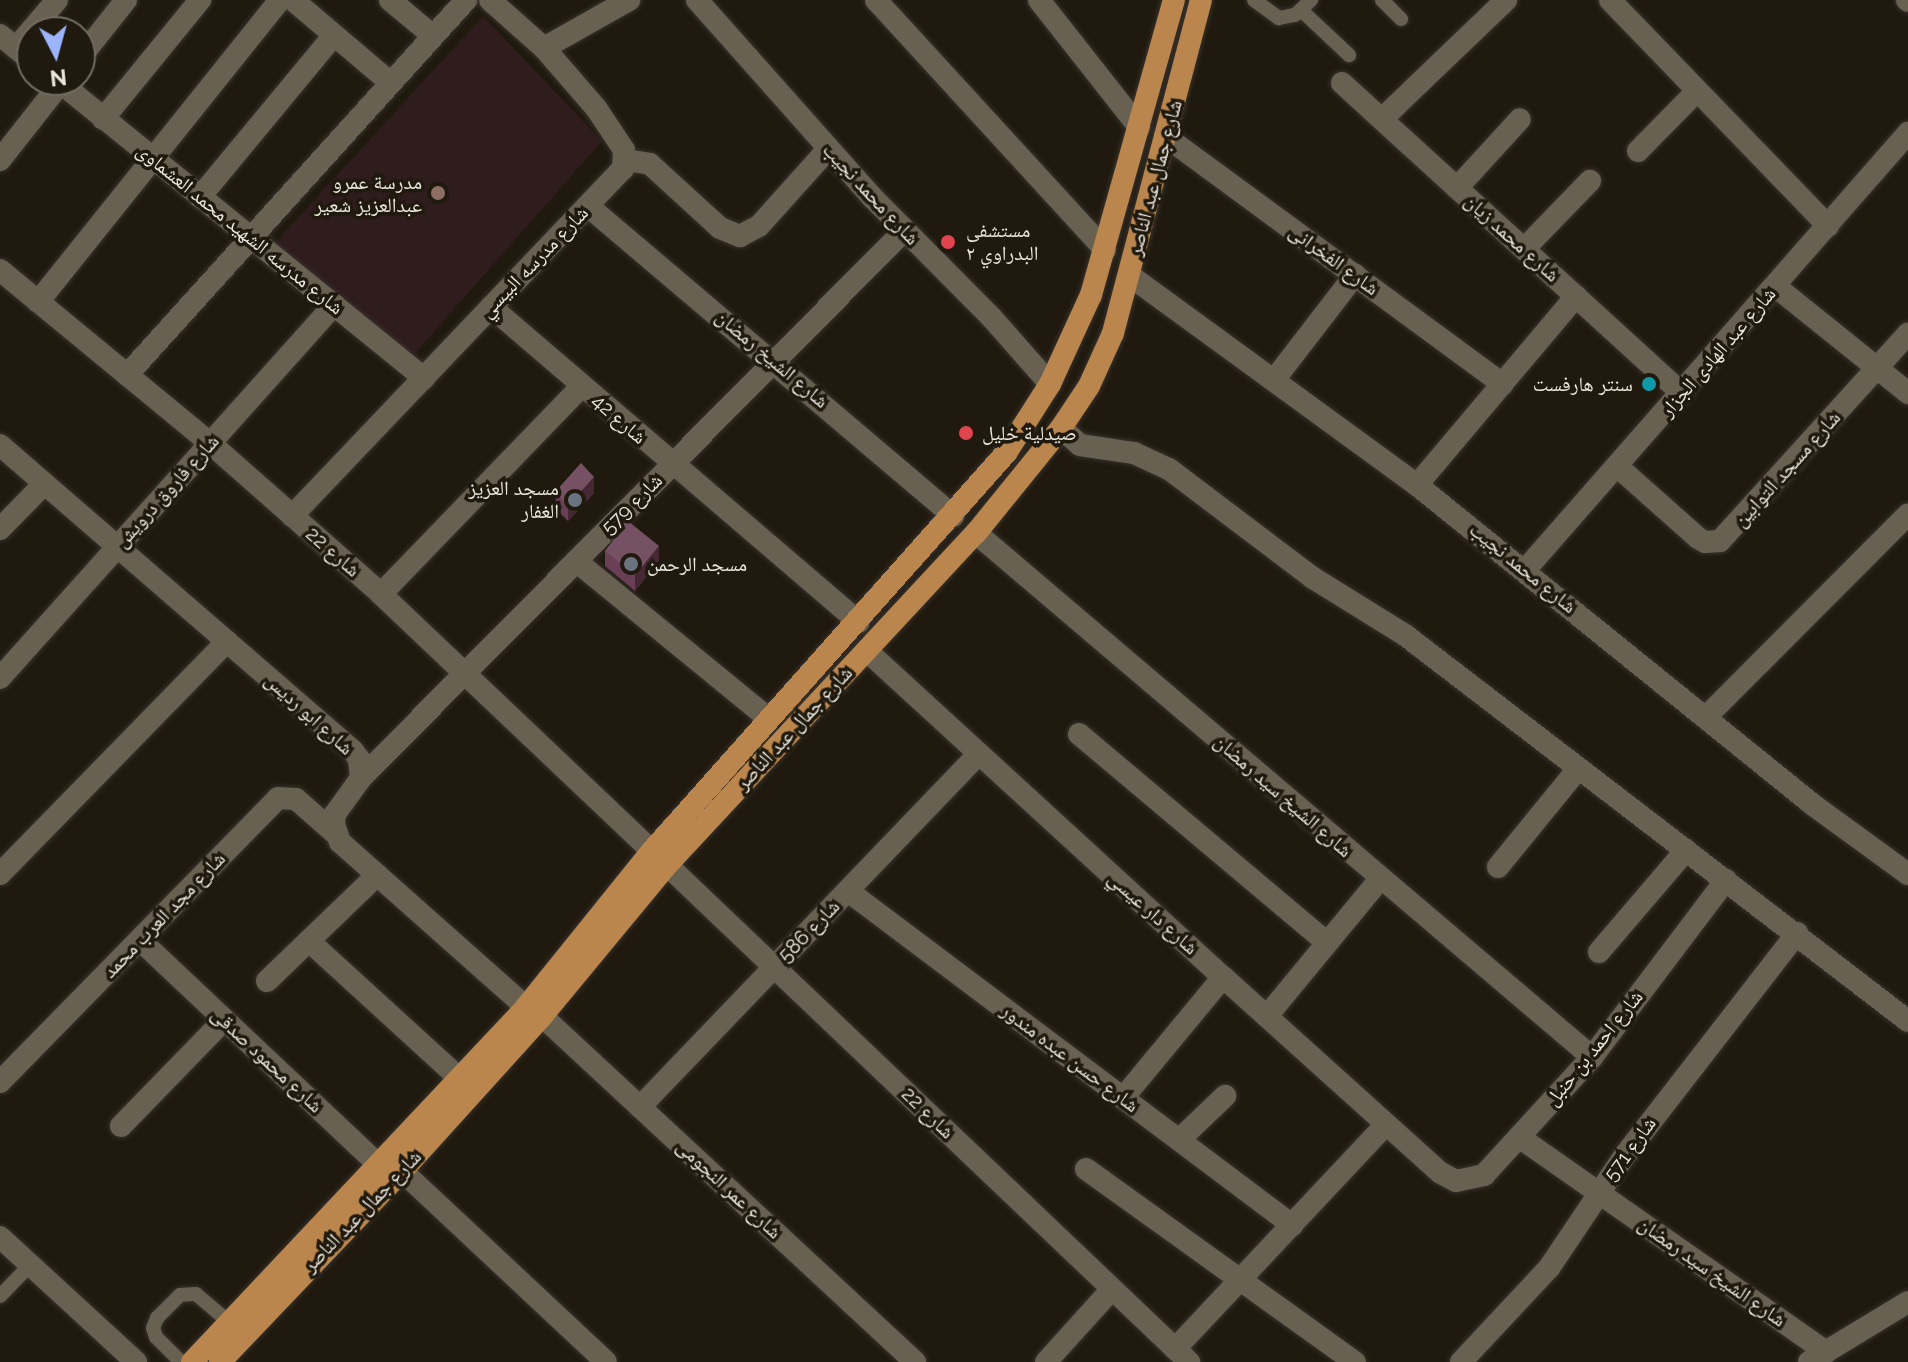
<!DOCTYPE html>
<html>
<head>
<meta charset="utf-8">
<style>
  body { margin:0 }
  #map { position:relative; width:1908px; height:1362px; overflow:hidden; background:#201a0e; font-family:Raleway,"Noto Naskh Arabic",sans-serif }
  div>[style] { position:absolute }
  .education>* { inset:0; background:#2f1c1c }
  .roads { filter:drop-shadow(0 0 2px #37322d) drop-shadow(0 0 2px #37322d) }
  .service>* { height:14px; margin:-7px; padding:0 7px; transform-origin:7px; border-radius:7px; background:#686152 }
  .minor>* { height:22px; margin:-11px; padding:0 11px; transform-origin:11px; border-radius:11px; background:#686152 }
  .tertiary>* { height:22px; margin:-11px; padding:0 11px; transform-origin:11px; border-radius:11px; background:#686152 }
  .primary>* { height:22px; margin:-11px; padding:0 11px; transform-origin:11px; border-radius:11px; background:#ba864d }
  .wall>* { inset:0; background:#683f55 }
  .shaded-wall>* { inset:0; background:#452833 }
  .building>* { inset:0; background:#765164 }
  .dots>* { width:22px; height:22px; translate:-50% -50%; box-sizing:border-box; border:4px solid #201a0e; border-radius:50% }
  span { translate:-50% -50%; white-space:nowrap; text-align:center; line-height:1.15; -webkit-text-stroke:7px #201a0e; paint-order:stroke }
  .street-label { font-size:20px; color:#ebe7df }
  .poi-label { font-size:20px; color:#ebe7df }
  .right { translate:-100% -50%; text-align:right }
  .left { translate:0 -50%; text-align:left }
  .north { position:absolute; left:16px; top:16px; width:80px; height:80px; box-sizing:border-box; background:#201a0e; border:2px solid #716c62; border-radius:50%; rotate:174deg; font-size:22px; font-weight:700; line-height:32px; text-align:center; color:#ebe7df }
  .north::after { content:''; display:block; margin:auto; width:28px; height:36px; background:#9bb4fd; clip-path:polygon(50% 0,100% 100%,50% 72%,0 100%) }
</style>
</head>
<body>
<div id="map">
  <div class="education">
    <div style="clip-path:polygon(483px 16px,602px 141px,409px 360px,273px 245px)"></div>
  </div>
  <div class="roads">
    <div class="service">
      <div style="left:1254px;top:0;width:31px;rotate:36deg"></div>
      <div style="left:1279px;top:18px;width:16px;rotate:-11deg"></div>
      <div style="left:1295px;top:15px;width:22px;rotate:-43deg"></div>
      <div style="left:1382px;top:0;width:27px;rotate:45deg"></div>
      <div style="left:1301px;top:10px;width:66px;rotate:43.2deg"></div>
      <div style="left:0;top:1296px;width:43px;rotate:-45.9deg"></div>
      <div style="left:181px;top:1362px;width:35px;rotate:-135deg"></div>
      <div style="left:156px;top:1337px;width:9px;rotate:-108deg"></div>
      <div style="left:153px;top:1328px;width:11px;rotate:-68deg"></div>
      <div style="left:157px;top:1318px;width:33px;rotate:-45deg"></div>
      <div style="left:180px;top:1295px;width:16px;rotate:-4deg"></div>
      <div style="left:196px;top:1294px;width:43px;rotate:40.3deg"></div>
    </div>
    <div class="minor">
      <div style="left:293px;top:0;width:128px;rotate:40.3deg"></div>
      <div style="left:390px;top:0;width:56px;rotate:39.9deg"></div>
      <div style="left:1039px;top:0;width:162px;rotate:51.8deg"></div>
      <div style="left:1610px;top:0;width:314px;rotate:46deg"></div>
      <div style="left:1907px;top:0;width:1px;rotate:45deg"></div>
      <div style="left:0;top:35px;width:41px;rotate:39.1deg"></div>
      <div style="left:16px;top:48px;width:63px;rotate:-49.5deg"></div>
      <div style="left:544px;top:48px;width:98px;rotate:-29.5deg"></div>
      <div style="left:80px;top:58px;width:74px;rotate:-51.6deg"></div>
      <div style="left:57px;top:80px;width:473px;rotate:39.1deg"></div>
      <div style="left:1342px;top:83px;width:460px;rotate:42.4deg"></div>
      <div style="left:103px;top:119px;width:154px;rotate:-50.8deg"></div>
      <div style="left:1382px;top:119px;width:172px;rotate:-43.8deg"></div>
      <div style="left:1165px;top:136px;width:419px;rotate:36.3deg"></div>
      <div style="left:1638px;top:151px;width:84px;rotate:-45.5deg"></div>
      <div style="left:0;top:160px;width:102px;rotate:-51.8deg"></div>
      <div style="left:626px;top:160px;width:24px;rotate:9deg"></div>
      <div style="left:650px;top:164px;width:95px;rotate:42.4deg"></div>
      <div style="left:720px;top:228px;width:22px;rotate:22deg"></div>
      <div style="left:740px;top:236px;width:21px;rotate:-28deg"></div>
      <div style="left:759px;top:226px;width:103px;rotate:-48.1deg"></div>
      <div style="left:1457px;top:188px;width:93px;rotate:-47.6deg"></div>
      <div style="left:200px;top:197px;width:210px;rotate:-50.4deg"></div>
      <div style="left:588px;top:206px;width:479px;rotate:40.3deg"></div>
      <div style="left:1524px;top:249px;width:95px;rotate:-45.9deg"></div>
      <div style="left:0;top:270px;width:272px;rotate:39.5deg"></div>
      <div style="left:210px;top:443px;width:228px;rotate:41.4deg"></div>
      <div style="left:381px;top:594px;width:373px;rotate:43.5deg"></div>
      <div style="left:1775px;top:286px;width:171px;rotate:38.8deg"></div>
      <div style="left:38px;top:302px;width:387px;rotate:-51.3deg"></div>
      <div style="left:491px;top:307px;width:484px;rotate:40.6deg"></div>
      <div style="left:127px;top:375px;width:506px;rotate:-47.89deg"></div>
      <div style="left:1274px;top:380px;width:133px;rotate:-52.4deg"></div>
      <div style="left:0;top:445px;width:467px;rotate:40.9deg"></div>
      <div style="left:353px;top:751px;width:10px;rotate:53deg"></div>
      <div style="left:359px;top:759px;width:19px;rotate:84deg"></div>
      <div style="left:361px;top:778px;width:44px;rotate:125.8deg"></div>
      <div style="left:335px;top:814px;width:10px;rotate:96deg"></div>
      <div style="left:334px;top:824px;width:19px;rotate:72deg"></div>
      <div style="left:340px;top:842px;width:249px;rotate:41.6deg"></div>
      <div style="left:1618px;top:467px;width:107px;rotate:41.6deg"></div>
      <div style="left:1698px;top:538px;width:8px;rotate:30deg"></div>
      <div style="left:1705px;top:542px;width:15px;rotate:-4deg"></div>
      <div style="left:1720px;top:541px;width:280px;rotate:-47.8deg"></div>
      <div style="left:1417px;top:485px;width:247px;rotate:-49.9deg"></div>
      <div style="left:292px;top:516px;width:480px;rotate:-46.4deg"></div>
      <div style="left:623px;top:169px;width:19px;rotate:-87deg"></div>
      <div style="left:624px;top:150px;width:50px;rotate:-123.7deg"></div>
      <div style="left:596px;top:108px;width:79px;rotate:-130.9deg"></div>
      <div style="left:544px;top:48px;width:72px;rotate:-138.4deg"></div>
      <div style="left:0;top:529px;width:63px;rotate:-45.6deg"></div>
      <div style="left:976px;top:533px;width:809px;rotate:40.39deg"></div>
      <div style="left:576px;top:561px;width:248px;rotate:39.3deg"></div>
      <div style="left:1526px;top:569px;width:580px;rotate:-48.78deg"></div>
      <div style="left:381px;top:594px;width:289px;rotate:-46deg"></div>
      <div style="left:867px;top:651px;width:483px;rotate:42.5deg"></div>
      <div style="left:1223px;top:977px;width:293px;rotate:42deg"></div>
      <div style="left:1441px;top:1173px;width:17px;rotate:28deg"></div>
      <div style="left:1456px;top:1181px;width:29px;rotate:-12deg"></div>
      <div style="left:1484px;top:1175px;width:160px;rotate:-47.5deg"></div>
      <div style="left:1592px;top:1057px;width:222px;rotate:-52.9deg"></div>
      <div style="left:0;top:678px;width:501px;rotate:-48.16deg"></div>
      <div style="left:1706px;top:717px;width:286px;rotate:-45.1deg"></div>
      <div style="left:1079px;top:734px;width:324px;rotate:40.1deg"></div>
      <div style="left:361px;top:778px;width:771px;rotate:-45.21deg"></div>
      <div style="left:667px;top:865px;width:721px;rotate:43.59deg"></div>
      <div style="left:1498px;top:867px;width:127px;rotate:-50.8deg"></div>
      <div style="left:0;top:874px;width:325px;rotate:-45.7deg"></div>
      <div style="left:848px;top:891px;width:556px;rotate:36.95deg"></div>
      <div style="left:140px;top:940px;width:344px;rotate:43.3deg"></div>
      <div style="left:309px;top:941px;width:203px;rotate:42.4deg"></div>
      <div style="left:1599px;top:952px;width:134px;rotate:-49.5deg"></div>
      <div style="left:267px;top:981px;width:153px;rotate:-43.9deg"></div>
      <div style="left:542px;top:1016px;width:509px;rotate:42.85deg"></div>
      <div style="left:1267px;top:1016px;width:178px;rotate:-50.5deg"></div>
      <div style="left:0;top:1082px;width:397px;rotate:-45.6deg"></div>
      <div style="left:278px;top:798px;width:18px;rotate:3deg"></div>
      <div style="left:296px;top:799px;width:53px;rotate:41.2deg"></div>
      <div style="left:1123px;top:1098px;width:157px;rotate:-50.4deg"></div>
      <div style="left:640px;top:1107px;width:488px;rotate:-46.2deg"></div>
      <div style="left:121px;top:1126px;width:148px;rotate:-45.8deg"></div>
      <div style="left:1519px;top:1137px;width:375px;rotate:35deg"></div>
      <div style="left:1179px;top:1140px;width:64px;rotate:-43.7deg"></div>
      <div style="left:1086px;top:1169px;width:331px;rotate:35.7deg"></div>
      <div style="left:402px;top:1171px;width:279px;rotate:43.1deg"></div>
      <div style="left:0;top:1237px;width:185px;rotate:42.6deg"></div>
      <div style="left:1175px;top:1349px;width:308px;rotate:-46.8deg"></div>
      <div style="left:1046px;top:1362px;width:98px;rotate:-47.9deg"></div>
      <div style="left:1461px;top:1362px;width:129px;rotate:-46.9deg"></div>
      <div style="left:1549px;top:1268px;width:136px;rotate:-56.1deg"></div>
      <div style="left:1625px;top:1155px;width:281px;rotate:-52.2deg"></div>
    </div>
    <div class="tertiary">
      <div style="left:697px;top:0;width:264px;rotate:48.4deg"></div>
      <div style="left:872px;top:197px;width:170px;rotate:45.2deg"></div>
      <div style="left:992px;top:318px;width:88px;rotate:48.7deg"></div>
      <div style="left:876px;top:0;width:339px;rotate:47.5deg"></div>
      <div style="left:1129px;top:275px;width:356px;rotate:36.1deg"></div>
      <div style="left:1417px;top:485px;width:508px;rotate:38.92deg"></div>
      <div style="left:1812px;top:804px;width:119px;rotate:36.1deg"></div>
      <div style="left:1061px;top:428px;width:25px;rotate:42deg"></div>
      <div style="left:1080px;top:445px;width:55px;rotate:8.4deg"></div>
      <div style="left:1134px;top:453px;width:38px;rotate:25deg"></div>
      <div style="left:1169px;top:469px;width:181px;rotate:37.1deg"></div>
      <div style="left:1313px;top:578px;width:108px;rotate:31.8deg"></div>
      <div style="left:1405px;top:635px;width:634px;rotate:37.5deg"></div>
      <div style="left:1809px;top:1362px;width:116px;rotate:-31.2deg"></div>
    </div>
    <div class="primary">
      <div style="left:192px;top:1362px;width:487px;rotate:-46.7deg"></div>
      <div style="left:526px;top:1007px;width:201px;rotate:-51.1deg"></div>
      <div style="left:652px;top:851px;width:533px;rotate:-48.35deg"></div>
      <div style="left:1006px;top:453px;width:82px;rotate:-57.5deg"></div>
      <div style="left:1050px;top:384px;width:98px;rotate:-65.3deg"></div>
      <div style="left:1091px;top:295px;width:306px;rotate:-74.3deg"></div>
      <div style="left:220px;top:1362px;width:264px;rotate:-46.4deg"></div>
      <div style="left:402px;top:1171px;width:209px;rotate:-47.9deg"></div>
      <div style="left:542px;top:1016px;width:196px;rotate:-50.4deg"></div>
      <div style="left:667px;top:865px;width:454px;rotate:-47.1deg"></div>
      <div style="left:976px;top:533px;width:135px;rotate:-51deg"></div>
      <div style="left:1061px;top:428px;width:50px;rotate:-56.3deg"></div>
      <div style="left:1089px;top:386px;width:58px;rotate:-65.6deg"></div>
      <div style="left:1113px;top:333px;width:344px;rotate:-75.2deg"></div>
    </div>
  </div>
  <div class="wall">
    <div style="clip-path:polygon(555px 492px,594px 493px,568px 521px,555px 508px)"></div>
    <div style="clip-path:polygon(605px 551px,659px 561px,635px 591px,605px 566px)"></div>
  </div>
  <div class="shaded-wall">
    <div style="clip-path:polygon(594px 477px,594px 493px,568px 521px,568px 506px)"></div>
    <div style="clip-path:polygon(659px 546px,659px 561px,635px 591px,635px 575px)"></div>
  </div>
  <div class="building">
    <div style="clip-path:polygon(581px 463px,594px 477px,568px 506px,555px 492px)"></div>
    <div style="clip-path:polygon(628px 521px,659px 546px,635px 575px,605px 551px)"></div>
  </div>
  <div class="dots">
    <div style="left:438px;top:193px;background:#8d6e63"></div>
    <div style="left:948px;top:242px;background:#e0444e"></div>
    <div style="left:1649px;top:384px;background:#0f9aa8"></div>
    <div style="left:966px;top:433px;background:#e0444e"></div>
    <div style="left:575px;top:500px;background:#6b7280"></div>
    <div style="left:631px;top:564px;background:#6b7280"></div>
  </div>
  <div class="street-label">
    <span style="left:1155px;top:178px;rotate:-75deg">شارع جمال عبد الناصر</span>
    <span style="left:871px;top:194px;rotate:47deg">شارع محمد نجيب</span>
    <span style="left:240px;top:229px;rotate:39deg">شارع مدرسه الشهيد محمد العشماوى</span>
    <span style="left:1512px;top:238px;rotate:42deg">شارع محمد زيان</span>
    <span style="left:1334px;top:260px;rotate:36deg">شارع الفخرانى</span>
    <span style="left:534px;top:262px;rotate:-46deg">شارع مدرسه البيسي</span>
    <span style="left:1718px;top:352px;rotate:-49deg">شارع عبد الهادى الجزار</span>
    <span style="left:772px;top:359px;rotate:40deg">شارع الشيخ رمضان</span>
    <span style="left:619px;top:419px;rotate:41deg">شارع 42</span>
    <span style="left:1787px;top:469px;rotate:-48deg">شارع مسجد التوابين</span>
    <span style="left:167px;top:491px;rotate:-48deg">شارع فاروق درويش</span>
    <span style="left:632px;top:504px;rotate:-45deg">شارع 579</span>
    <span style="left:333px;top:552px;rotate:41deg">شارع 22</span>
    <span style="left:1523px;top:568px;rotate:39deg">شارع محمد نجيب</span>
    <span style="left:309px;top:714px;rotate:42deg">شارع ابو رديس</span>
    <span style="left:794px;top:728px;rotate:-47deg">شارع جمال عبد الناصر</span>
    <span style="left:1283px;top:796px;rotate:41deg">شارع الشيخ سيد رمضان</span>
    <span style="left:1153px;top:913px;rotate:42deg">شارع دار عيسي</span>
    <span style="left:164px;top:915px;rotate:-46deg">شارع مجد العرب محمد</span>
    <span style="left:809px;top:931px;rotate:-46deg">شارع 586</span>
    <span style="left:1594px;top:1048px;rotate:-51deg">شارع احمد بن حنبل</span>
    <span style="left:1070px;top:1058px;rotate:37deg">شارع حسن عبده مندور</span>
    <span style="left:267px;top:1060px;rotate:43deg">شارع محمود صدقى</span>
    <span style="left:928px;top:1113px;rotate:44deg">شارع 22</span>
    <span style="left:1630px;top:1149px;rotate:-54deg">شارع 571</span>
    <span style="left:729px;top:1189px;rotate:43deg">شارع عمر النجومى</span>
    <span style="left:362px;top:1211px;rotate:-46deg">شارع جمال عبد الناصر</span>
    <span style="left:1712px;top:1272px;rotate:35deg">شارع الشيخ سيد رمضان</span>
  </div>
  <div class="poi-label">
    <span class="right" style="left:422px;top:194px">مدرسة عمرو<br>عبدالعزيز شعير</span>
    <span class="left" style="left:966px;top:242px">مستشفى<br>البدراوي ٢</span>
    <span class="right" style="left:1633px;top:384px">سنتر هارفست</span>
    <span class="left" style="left:982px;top:433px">صيدلية خليل</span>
    <span class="right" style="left:559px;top:500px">مسجد العزيز<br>الغفار</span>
    <span class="left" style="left:647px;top:564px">مسجد الرحمن</span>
  </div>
  <div class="north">N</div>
</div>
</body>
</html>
